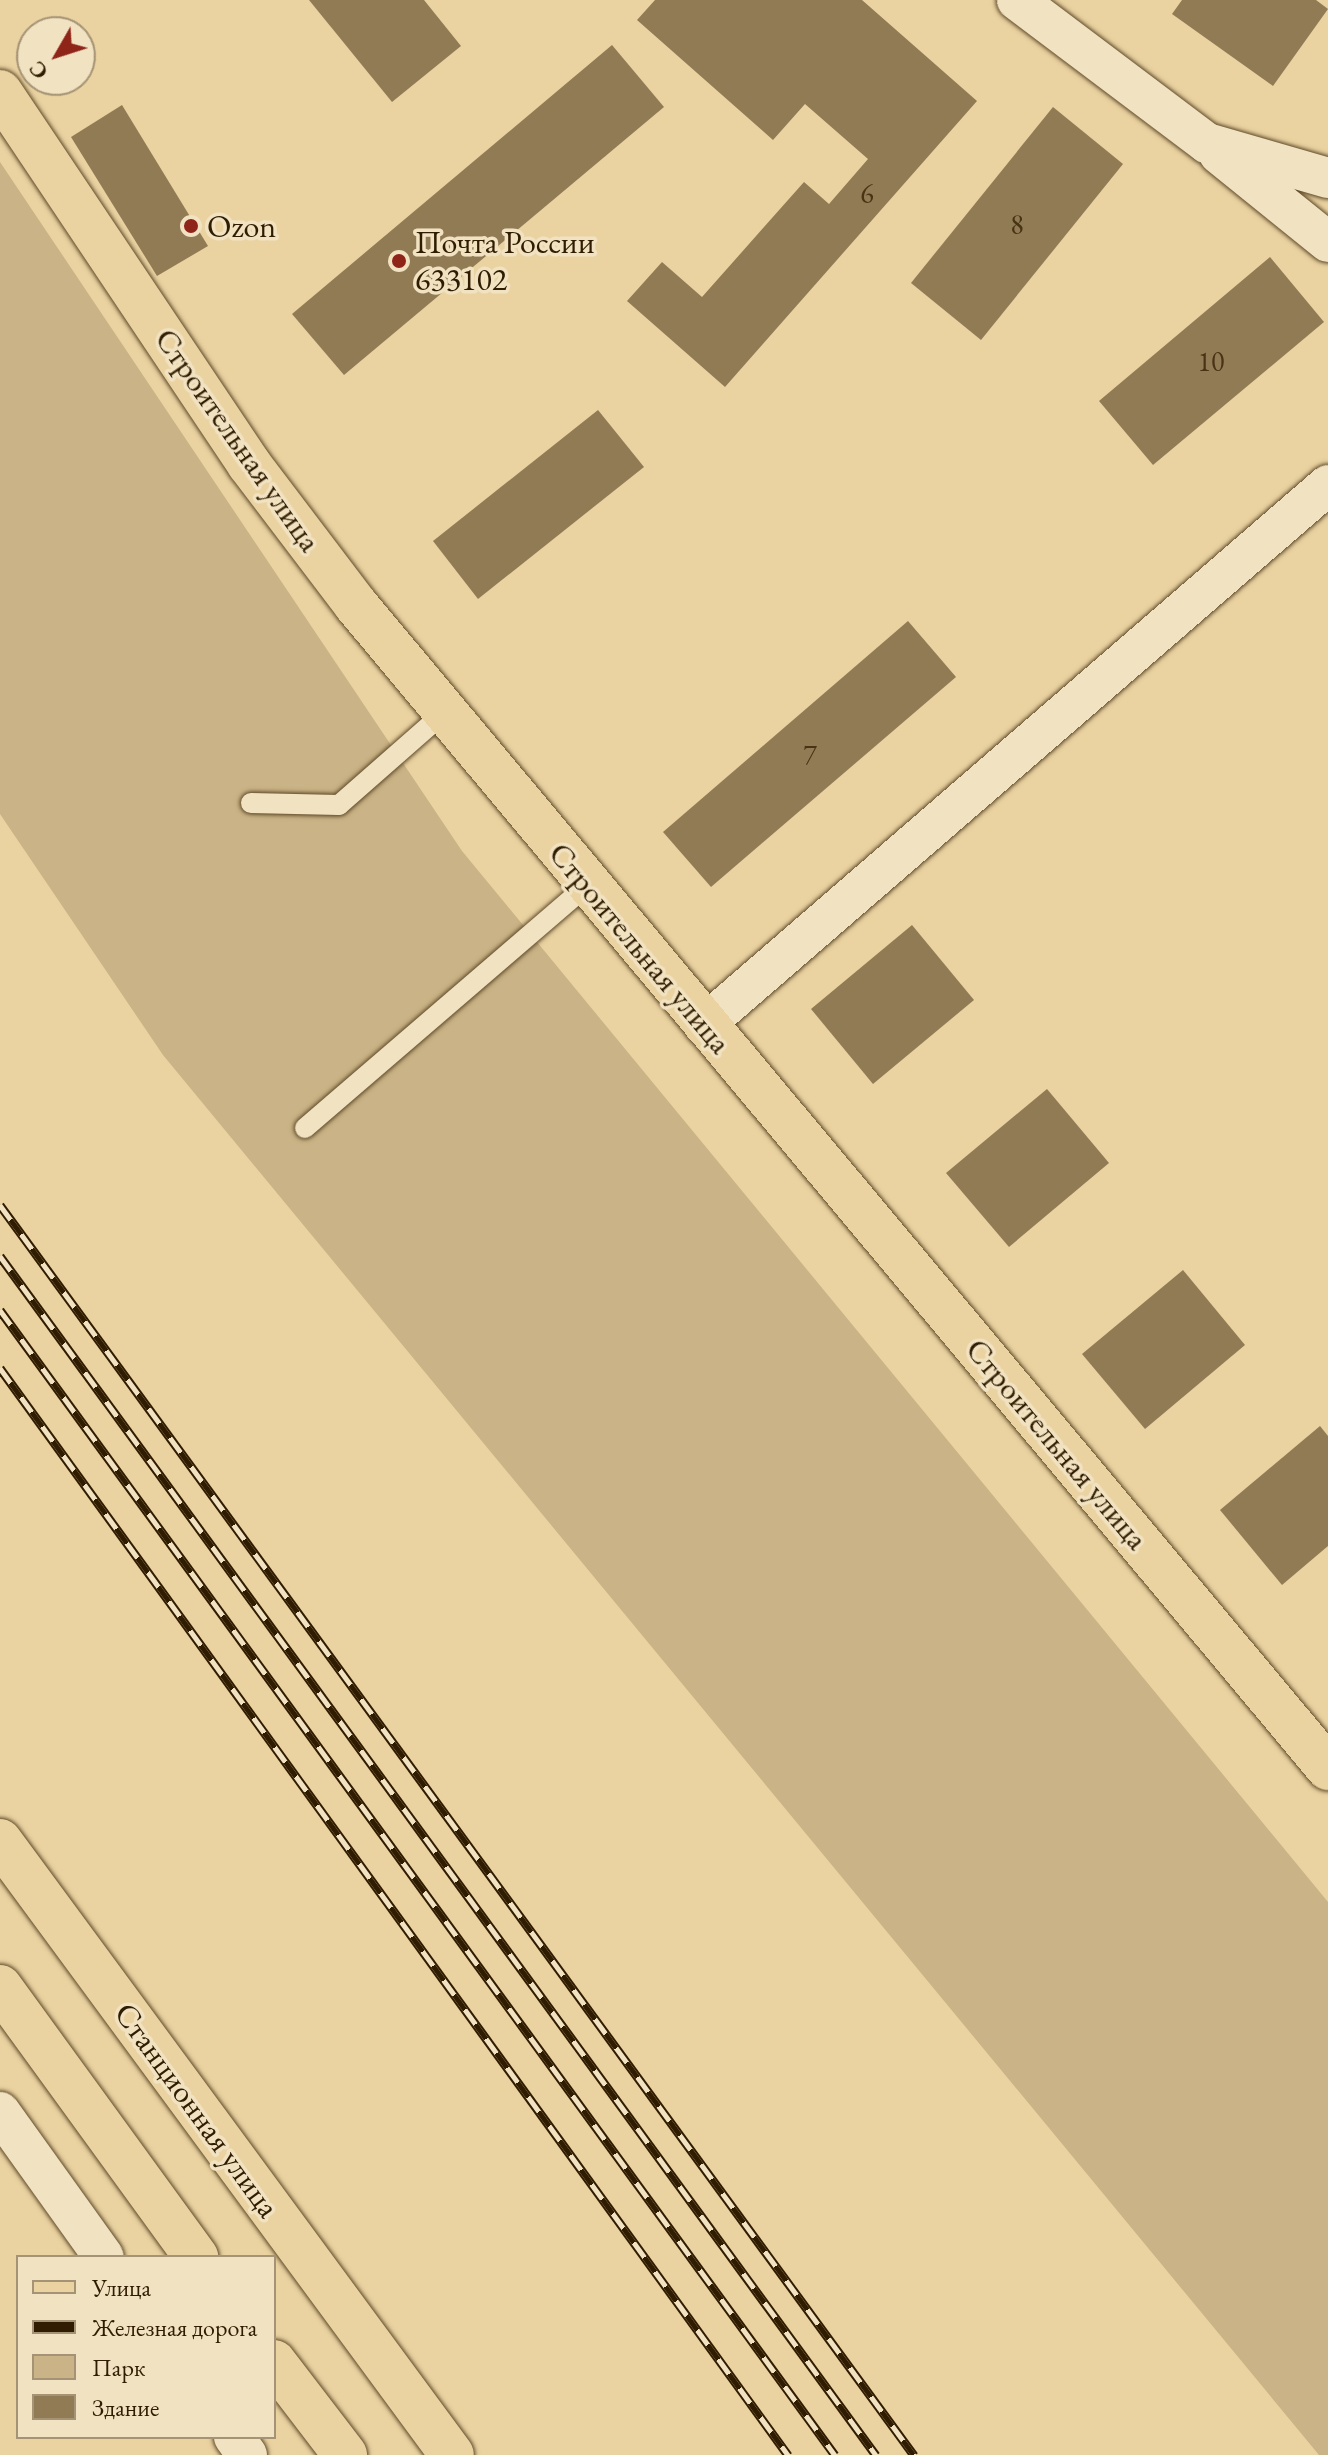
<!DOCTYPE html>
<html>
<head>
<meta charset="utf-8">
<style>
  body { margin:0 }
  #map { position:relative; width:1328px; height:2455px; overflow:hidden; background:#ead2a1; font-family:"EB Garamond",serif }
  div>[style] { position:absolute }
  .green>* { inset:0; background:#cab386 }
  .building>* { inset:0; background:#917b54 }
  .roads { filter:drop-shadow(0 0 2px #5e4a28) drop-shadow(0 0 2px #5e4a28) }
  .lane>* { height:20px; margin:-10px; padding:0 10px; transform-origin:10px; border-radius:10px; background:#f1e2c2 }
  .street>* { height:40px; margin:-20px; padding:0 20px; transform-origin:20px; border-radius:20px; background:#f1e2c2 }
  .primary>* { height:44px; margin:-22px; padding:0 22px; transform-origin:22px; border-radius:22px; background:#ead2a1 }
  .rail>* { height:9px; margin-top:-4.5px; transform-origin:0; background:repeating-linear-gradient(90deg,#f1e2c2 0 18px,#301c00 0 36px); box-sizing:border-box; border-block:2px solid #301c00 }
  .dots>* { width:22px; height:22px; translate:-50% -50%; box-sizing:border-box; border:4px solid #f1e2c2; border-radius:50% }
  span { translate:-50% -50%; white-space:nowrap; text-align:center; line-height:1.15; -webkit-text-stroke:7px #f1e2c2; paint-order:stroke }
  .number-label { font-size:28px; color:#483415 }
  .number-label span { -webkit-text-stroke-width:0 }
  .poi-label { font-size:32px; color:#301c00 }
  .left { translate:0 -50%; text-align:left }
  .street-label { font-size:32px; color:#301c00 }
  .legend { position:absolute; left:16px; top:2255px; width:260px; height:184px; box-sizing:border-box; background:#f1e2c2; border:2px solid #a49374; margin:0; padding:10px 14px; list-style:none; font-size:24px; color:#301c00 }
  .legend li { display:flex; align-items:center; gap:16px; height:40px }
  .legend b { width:40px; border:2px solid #a49374 }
  .north { position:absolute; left:16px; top:16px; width:80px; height:80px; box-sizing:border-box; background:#f1e2c2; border:2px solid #a49374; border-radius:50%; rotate:231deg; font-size:22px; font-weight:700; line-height:32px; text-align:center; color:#301c00 }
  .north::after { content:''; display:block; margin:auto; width:28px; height:36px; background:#8f2418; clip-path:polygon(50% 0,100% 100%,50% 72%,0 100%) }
</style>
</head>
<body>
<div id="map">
  <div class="green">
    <div style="clip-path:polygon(0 162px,462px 851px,1328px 1902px,1328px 2455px,1319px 2455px,163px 1055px,0 814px)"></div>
  </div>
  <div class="building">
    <div style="clip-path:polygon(309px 0,424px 0,461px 46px,392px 102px)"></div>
    <div style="clip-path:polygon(655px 0,862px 0,977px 101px,725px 387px,627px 301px,662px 262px,702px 297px,804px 182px,829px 204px,868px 159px,805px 104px,773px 140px,637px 20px)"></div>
    <div style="clip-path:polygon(1182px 0,1316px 0,1328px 9px,1273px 86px,1172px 14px)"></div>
    <div style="clip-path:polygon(612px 45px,664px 107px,344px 375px,292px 314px)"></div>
    <div style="clip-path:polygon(122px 105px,208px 246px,157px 276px,71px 137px)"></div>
    <div style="clip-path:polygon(1053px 107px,1123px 164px,981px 340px,911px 283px)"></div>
    <div style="clip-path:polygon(1270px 257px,1324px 322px,1153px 465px,1099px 401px)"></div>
    <div style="clip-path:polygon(598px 410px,644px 467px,478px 599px,433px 541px)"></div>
    <div style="clip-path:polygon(908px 621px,956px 677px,711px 887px,663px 832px)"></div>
    <div style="clip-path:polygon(912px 925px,974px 1000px,873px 1084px,811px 1009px)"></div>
    <div style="clip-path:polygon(1047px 1089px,1109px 1163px,1009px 1247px,946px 1173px)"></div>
    <div style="clip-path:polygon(1183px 1270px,1245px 1345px,1145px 1429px,1082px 1354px)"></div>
    <div style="clip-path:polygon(1320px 1426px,1328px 1436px,1328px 1546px,1282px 1585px,1220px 1510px)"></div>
  </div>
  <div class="roads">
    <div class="lane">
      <div style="left:251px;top:803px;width:88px;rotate:1.3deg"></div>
      <div style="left:339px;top:805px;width:141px;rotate:-41.3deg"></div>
      <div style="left:305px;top:1128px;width:373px;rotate:-40.7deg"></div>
    </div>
    <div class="street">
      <div style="left:1017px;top:0;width:238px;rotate:37deg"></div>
      <div style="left:1207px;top:143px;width:126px;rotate:16.1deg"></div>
      <div style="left:1219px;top:154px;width:140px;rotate:38.9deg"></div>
      <div style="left:704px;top:1025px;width:825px;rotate:-40.87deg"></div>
      <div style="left:0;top:2112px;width:178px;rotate:54.4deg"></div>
      <div style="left:234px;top:2437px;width:22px;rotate:54deg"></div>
    </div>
    <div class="primary">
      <div style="left:0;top:92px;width:448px;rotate:56.2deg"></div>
      <div style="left:249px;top:464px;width:177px;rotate:52.8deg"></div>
      <div style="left:356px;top:605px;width:1516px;rotate:50.11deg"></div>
      <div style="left:0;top:1841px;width:762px;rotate:53.64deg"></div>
      <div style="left:0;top:1987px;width:334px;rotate:54deg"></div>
      <div style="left:274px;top:2362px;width:117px;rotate:52.6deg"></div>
    </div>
  </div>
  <div class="rail">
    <div style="left:0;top:1205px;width:1549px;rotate:53.83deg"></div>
    <div style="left:0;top:1256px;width:1485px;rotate:53.85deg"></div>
    <div style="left:0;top:1310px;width:1417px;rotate:53.9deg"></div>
    <div style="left:0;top:1368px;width:1343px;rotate:54.06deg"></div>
  </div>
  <div class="dots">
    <div style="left:191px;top:226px;background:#8f2418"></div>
    <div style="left:399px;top:261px;background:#8f2418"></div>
  </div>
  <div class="number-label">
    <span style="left:867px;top:193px">6</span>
    <span style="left:1017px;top:224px">8</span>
    <span style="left:1211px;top:361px">10</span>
    <span style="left:810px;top:754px">7</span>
  </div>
  <div class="poi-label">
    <span class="left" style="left:207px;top:226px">Ozon</span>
    <span class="left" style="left:415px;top:261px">Почта России<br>633102</span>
  </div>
  <div class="street-label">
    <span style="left:238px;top:440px;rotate:55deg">Строительная улица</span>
    <span style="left:640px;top:948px;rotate:50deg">Строительная улица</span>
    <span style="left:1057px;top:1444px;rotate:50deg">Строительная улица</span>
    <span style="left:197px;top:2110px;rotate:54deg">Станционная улица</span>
  </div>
  <ul class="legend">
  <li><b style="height:10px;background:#ead2a1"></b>Улица</li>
  <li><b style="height:10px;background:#301c00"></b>Железная дорога</li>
  <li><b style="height:22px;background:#cab386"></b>Парк</li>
  <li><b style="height:22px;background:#917b54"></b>Здание</li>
  </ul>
  <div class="north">С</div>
</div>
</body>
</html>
